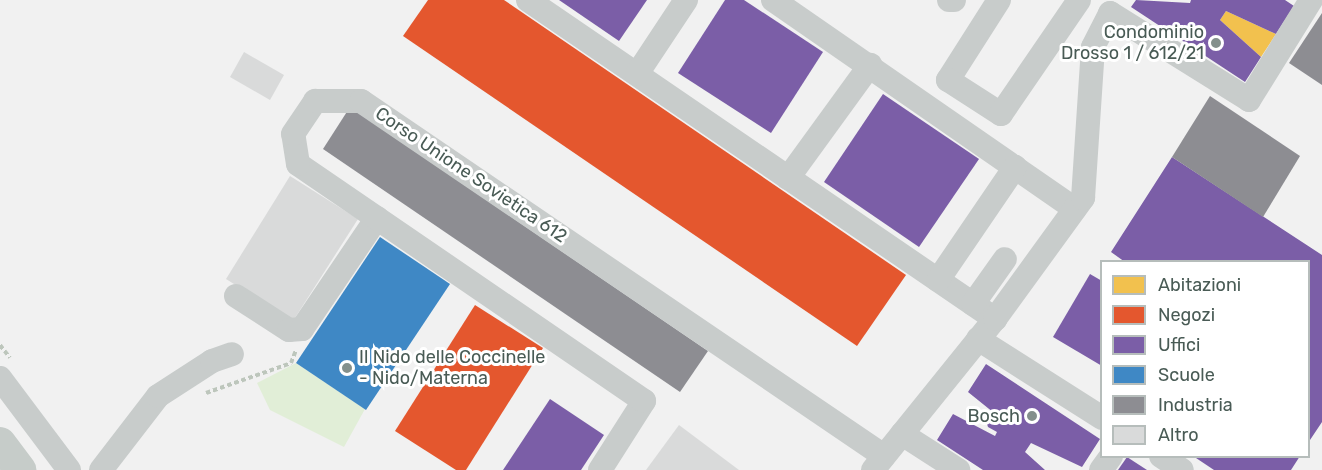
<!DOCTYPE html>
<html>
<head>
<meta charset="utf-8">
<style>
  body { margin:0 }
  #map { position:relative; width:1322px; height:470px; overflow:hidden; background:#f1f1f1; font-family:Rubik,sans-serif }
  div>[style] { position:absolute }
  .green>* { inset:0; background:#e1eed7 }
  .homes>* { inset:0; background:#f2c14e }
  .shops>* { inset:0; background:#e4572e }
  .offices>* { inset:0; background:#7b5ea7 }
  .schools>* { inset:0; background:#3f88c5 }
  .industry>* { inset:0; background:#8d8d92 }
  .building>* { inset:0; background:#d9dada }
  .path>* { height:4px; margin-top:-2px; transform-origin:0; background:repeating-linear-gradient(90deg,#bdc6bc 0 4.5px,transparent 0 7.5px) }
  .minor>* { height:24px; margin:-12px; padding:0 12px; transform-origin:12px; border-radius:12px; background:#c8cccb }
  .major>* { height:32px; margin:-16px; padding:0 16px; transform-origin:16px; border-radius:16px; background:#c6ccc9 }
  .dots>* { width:16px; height:16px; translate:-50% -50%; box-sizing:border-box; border:3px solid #fff; border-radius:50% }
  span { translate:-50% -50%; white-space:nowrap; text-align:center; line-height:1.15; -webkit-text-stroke:6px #fff; paint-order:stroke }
  .poi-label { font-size:18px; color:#495b55 }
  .right { translate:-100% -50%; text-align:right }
  .left { translate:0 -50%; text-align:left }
  .street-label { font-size:18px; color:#495b55 }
  .legend { position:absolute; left:1100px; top:260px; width:210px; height:198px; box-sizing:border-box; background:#fff; border:2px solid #b6bdbb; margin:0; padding:8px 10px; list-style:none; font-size:18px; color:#495b55 }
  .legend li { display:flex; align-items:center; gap:12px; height:30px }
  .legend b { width:30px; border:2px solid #b6bdbb }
</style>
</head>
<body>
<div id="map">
  <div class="green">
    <div style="clip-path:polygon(296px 363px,365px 409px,344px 447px,270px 410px,257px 383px)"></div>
  </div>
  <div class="homes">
    <div style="clip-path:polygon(1226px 11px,1276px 34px,1261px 57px,1220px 20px)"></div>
  </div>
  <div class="shops">
    <div style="clip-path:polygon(428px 0,504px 0,906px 275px,857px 346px,403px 36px)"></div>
    <div style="clip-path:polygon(475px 305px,543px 348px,466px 470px,456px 470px,395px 431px)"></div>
  </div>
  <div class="offices">
    <div style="clip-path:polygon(559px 0,647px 0,619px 41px)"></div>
    <div style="clip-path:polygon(725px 0,744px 0,823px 52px,771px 133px,678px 73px)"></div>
    <div style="clip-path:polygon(1136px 0,1190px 3px,1191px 0,1285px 0,1294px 6px,1276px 34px,1226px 11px,1220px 20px,1261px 57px,1245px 82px,1131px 7px)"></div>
    <div style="clip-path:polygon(883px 94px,979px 159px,919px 247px,824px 182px)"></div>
    <div style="clip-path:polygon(1172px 157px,1322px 255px,1322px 422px,1308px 443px,1308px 262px,1125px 262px,1111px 252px)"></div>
    <div style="clip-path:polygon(1090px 274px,1102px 281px,1102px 366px,1053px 337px)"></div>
    <div style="clip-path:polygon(986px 364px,1100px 439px,1082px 467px,1031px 443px,1025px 452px,1045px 470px,983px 470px,937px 440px,953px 414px,995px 436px,997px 432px,988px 427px,986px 421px,1004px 421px,968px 392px)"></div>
    <div style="clip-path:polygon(550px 399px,604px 435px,581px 470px,503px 470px)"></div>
    <div style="clip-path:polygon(1193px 456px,1300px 456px,1291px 470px,1214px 470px)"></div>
    <div style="clip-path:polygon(1127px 457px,1147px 470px,1118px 470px)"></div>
  </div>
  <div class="schools">
    <div style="clip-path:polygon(380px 237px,450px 284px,366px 410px,296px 363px)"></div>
  </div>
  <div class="industry">
    <div style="clip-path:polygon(1322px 13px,1322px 85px,1289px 63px)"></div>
    <div style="clip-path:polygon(1210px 96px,1300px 156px,1263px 217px,1172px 157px)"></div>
    <div style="clip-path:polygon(350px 107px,708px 351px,680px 392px,323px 149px)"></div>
  </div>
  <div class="building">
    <div style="clip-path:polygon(244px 52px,284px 75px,270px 100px,230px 77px)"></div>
    <div style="clip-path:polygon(290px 176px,358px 219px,293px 321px,226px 279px)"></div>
    <div style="clip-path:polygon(679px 425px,739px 470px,646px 470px)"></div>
  </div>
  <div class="path">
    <div style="left:0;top:345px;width:16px;rotate:52deg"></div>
    <div style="left:206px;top:393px;width:90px;rotate:-19.4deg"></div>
    <div style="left:291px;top:363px;width:14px;rotate:-69deg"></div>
  </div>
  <div class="minor">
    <div style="left:528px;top:0;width:566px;rotate:34.34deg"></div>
    <div style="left:773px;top:0;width:367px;rotate:34.7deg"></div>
    <div style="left:949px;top:0;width:5px"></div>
    <div style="left:999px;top:0;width:95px;rotate:122.5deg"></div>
    <div style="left:948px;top:80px;width:63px;rotate:32.7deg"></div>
    <div style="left:1001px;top:114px;width:138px;rotate:-55.6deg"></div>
    <div style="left:637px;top:74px;width:89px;rotate:-56.5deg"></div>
    <div style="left:788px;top:178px;width:140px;rotate:-54deg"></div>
    <div style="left:938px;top:280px;width:137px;rotate:-55.7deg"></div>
    <div style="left:236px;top:296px;width:63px;rotate:32.7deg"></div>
    <div style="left:289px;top:330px;width:13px;rotate:-4deg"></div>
    <div style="left:302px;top:329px;width:134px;rotate:-56deg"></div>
    <div style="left:973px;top:304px;width:55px;rotate:-54.6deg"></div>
    <div style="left:978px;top:339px;width:147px;rotate:32.5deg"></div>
    <div style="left:0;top:378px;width:115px;rotate:53.1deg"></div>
    <div style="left:902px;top:434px;width:67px;rotate:32.7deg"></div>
    <div style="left:1161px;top:456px;width:25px;rotate:34deg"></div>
    <div style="left:101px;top:470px;width:93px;rotate:-52.4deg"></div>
    <div style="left:158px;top:396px;width:64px;rotate:-32.9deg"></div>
    <div style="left:212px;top:361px;width:21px;rotate:-19deg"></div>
    <div style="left:600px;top:470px;width:82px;rotate:-57.5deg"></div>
    <div style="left:644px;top:401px;width:419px;rotate:-145.6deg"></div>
    <div style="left:298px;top:164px;width:30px;rotate:-99deg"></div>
    <div style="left:293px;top:134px;width:40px;rotate:-56deg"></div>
    <div style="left:315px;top:101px;width:46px"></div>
    <div style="left:361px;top:101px;width:632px;rotate:34.17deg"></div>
    <div style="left:873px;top:470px;width:194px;rotate:-51.1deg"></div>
    <div style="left:995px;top:319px;width:150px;rotate:-54deg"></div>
    <div style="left:1083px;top:198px;width:151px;rotate:-86.2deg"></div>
    <div style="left:1093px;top:47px;width:38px;rotate:-63deg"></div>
    <div style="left:1110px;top:13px;width:164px;rotate:32deg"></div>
    <div style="left:1249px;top:100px;width:118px;rotate:-58.2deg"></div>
    <div style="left:1101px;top:470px;width:17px;rotate:-54deg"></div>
  </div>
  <div class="major">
    <div style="left:0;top:443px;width:34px;rotate:53deg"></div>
  </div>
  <div class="dots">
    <div style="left:1216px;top:43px;background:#84908c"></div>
    <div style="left:347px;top:368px;background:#84908c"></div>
    <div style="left:1032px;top:416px;background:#84908c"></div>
  </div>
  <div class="poi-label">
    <span class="right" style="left:1204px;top:43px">Condominio<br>Drosso 1 / 612/21</span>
    <span class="left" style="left:359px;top:368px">Il Nido delle Coccinelle<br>- Nido/Materna</span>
    <span class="right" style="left:1020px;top:416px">Bosch</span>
  </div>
  <div class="street-label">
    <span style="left:471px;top:175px;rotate:34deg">Corso Unione Sovietica 612</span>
  </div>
  <ul class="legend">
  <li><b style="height:16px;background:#f2c14e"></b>Abitazioni</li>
  <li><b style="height:16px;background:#e4572e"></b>Negozi</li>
  <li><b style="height:16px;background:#7b5ea7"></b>Uffici</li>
  <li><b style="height:16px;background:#3f88c5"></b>Scuole</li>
  <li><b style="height:16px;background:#8d8d92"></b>Industria</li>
  <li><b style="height:16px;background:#d9dada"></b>Altro</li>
  </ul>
</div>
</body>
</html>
